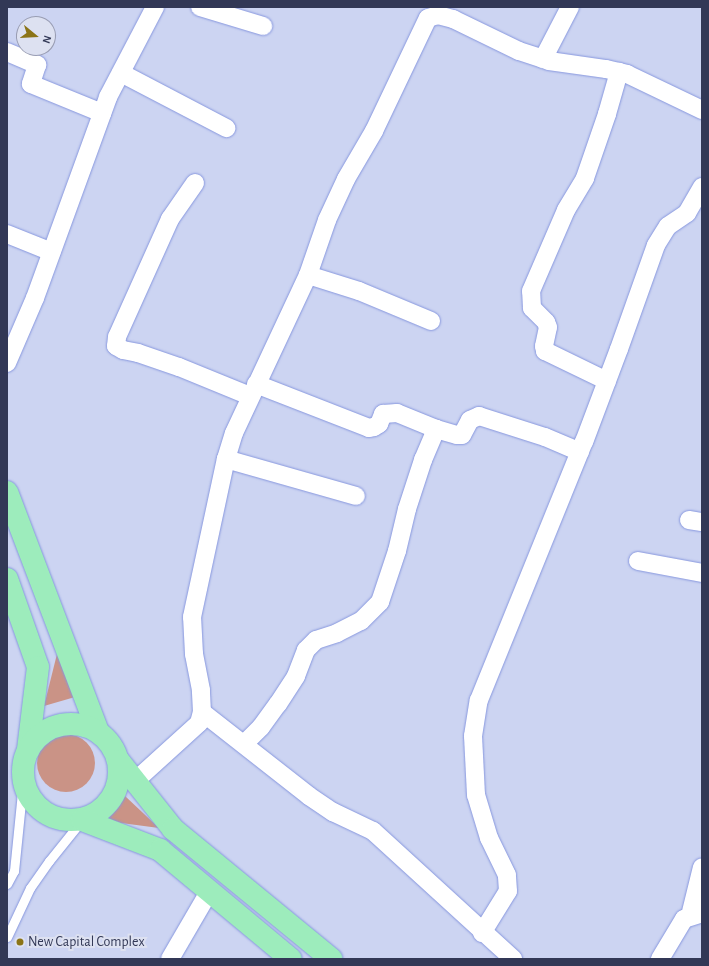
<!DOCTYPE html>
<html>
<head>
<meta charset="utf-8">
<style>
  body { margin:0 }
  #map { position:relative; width:709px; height:966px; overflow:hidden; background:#ccd4f2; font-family:"Alegreya Sans",sans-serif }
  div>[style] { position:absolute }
  .green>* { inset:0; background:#ca9386 }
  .round { border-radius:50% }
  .roads { filter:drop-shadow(0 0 1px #8797de) drop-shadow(0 0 1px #8797de) }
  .lane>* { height:9px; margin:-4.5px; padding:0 4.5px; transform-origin:4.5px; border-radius:4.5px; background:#fff }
  .street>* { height:18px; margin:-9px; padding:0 9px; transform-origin:9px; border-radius:9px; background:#fff }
  .primary>* { height:22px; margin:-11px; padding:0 11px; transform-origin:11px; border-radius:11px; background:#9decbc }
  .primary>.ring { margin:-11px; padding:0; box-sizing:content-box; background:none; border:22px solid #9decbc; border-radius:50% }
  .dots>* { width:11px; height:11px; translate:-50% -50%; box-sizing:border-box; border:2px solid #dde1f1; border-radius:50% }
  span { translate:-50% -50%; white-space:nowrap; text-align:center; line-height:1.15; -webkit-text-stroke:4px #dde1f1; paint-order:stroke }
  .poi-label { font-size:14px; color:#323856 }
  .left { translate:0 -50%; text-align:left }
  .frame { position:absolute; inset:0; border:8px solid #323856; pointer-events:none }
  .north { position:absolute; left:16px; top:16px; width:40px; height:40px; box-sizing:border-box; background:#dde1f1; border:1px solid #999db3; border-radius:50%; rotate:108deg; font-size:11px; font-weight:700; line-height:16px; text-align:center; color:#323856 }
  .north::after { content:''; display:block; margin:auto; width:14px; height:18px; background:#8b7417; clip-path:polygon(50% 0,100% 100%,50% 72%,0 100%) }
</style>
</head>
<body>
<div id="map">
  <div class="green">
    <div style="clip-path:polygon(57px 654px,75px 697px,44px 706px)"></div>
    <div class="round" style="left:37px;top:734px;width:58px;height:58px"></div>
    <div style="clip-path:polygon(125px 796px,159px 828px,106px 821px,118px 808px)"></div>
  </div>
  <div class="roads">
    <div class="lane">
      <div style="left:7px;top:884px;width:15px;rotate:-62deg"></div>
      <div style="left:14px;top:871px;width:89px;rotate:-84.2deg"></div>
      <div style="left:7px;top:937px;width:54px;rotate:-64.9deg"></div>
      <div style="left:30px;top:888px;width:33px;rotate:-55deg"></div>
      <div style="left:49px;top:861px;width:53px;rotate:-51.2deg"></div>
    </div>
    <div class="street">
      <div style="left:200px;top:7px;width:66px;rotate:16.8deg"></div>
      <div style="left:7px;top:52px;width:33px;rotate:23deg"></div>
      <div style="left:37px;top:65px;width:20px;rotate:108deg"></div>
      <div style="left:31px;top:84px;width:77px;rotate:22.2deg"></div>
      <div style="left:543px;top:59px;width:59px;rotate:-62.6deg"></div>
      <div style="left:121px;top:73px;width:119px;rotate:27.6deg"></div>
      <div style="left:195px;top:183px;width:44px;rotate:124.8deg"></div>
      <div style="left:170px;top:219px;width:129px;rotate:114.2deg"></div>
      <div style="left:117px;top:337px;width:9px;rotate:96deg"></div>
      <div style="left:116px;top:346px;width:8px;rotate:30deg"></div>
      <div style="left:123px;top:350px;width:15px;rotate:11deg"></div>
      <div style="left:138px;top:353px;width:43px;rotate:18.9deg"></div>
      <div style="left:179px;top:367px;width:77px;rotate:22.2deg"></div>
      <div style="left:7px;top:234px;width:48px;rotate:21.8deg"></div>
      <div style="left:308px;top:275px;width:53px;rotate:17.4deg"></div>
      <div style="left:359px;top:291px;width:78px;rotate:22.6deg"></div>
      <div style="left:7px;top:363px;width:71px;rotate:-66.7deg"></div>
      <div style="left:35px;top:298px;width:214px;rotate:-70deg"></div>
      <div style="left:108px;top:97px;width:102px;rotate:-62.4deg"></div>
      <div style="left:607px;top:381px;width:69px;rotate:-154.2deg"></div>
      <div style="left:545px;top:351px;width:5px;rotate:-101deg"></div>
      <div style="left:544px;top:346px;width:19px;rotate:-78deg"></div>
      <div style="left:548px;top:327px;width:5px;rotate:-112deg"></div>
      <div style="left:546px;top:322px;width:20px;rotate:-135deg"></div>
      <div style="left:532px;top:308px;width:17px;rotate:-93deg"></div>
      <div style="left:531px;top:291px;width:88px;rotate:-66.6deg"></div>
      <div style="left:566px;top:210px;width:37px;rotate:-59deg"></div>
      <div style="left:585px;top:178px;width:68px;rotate:-71deg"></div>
      <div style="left:607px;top:114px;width:44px;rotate:-74.1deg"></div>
      <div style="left:256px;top:384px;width:121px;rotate:21.3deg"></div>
      <div style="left:369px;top:428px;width:5px;rotate:-11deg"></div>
      <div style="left:374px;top:427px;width:6px;rotate:-31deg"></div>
      <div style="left:379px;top:424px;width:11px;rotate:-68deg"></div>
      <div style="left:383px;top:414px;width:14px;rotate:-4deg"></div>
      <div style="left:397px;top:413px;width:42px;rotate:22.3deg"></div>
      <div style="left:436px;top:429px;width:22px;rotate:16deg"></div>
      <div style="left:457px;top:435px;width:5px"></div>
      <div style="left:462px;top:435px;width:17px;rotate:-62deg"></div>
      <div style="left:470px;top:420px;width:10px;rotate:-24deg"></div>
      <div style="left:479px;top:416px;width:69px;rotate:17.7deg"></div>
      <div style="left:545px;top:437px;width:38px;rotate:23deg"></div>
      <div style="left:226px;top:459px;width:135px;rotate:15.9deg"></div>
      <div style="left:689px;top:520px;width:13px;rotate:9deg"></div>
      <div style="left:638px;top:561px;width:65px;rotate:10.6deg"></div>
      <div style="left:202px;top:712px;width:136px;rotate:38.1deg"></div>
      <div style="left:309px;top:796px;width:29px;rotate:34deg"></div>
      <div style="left:333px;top:812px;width:44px;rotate:25.4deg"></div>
      <div style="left:373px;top:831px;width:190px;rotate:42.4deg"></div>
      <div style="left:244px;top:744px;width:24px;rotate:-45deg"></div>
      <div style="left:261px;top:727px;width:29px;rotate:-54deg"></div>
      <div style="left:278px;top:704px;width:33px;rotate:-57deg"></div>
      <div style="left:296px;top:676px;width:28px;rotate:-69deg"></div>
      <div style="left:306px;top:650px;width:14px;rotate:-45deg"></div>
      <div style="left:316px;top:640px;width:22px;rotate:-18deg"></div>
      <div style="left:337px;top:633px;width:27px;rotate:-27deg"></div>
      <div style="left:361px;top:621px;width:27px;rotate:-45deg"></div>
      <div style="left:380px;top:602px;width:54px;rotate:-71.6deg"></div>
      <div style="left:397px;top:551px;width:43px;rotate:-76.6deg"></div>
      <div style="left:407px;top:509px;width:52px;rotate:-71.9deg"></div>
      <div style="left:423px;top:460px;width:34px;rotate:-67deg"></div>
      <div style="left:134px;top:782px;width:88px;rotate:-42.2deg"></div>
      <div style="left:199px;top:723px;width:11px;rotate:-75deg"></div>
      <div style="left:202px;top:712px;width:22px;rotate:-93deg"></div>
      <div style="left:201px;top:690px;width:37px;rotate:-101deg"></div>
      <div style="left:194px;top:654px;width:37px;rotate:-93deg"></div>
      <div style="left:192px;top:617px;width:162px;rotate:-77.9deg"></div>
      <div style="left:226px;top:459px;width:27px;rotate:-73deg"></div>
      <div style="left:234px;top:433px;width:174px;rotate:-64.9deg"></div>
      <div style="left:308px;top:275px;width:58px;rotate:-70.9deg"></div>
      <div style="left:327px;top:220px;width:45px;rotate:-65.1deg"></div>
      <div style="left:346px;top:179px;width:56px;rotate:-59.7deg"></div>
      <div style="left:374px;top:131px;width:125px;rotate:-64.5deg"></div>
      <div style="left:428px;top:18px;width:10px;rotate:-17deg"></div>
      <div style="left:438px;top:15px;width:16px;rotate:15deg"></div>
      <div style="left:453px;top:19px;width:73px;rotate:25.9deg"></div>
      <div style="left:519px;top:51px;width:32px;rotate:18deg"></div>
      <div style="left:549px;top:61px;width:58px;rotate:8deg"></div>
      <div style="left:606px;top:69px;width:22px;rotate:13deg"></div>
      <div style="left:627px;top:74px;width:83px;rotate:25.6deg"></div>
      <div style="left:690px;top:916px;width:50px;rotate:-76.2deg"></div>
      <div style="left:482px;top:933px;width:49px;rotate:-58.2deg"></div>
      <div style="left:508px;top:891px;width:16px;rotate:-94deg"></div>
      <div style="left:507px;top:875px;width:41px;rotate:-115.9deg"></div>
      <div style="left:489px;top:838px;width:45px;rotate:-106.8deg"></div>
      <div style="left:476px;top:795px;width:59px;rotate:-92.9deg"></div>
      <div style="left:473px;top:736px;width:36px;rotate:-81deg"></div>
      <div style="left:479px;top:700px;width:279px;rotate:-67.9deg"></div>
      <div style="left:584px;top:442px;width:99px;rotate:-69.4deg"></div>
      <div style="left:619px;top:349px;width:110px;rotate:-70.4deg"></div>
      <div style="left:656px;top:245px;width:22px;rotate:-58deg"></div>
      <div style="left:668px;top:226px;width:23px;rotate:-34deg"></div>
      <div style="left:687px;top:213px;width:30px;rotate:-60deg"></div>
      <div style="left:170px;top:959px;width:78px;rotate:-59.8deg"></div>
      <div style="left:660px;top:959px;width:47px;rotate:-59deg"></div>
      <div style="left:684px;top:919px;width:19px;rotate:-18deg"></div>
    </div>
    <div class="primary">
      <div style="left:7px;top:492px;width:256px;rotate:69.2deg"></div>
      <div style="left:7px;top:579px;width:93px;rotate:70.6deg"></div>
      <div style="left:38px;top:667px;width:84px;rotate:96.9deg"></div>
      <div class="ring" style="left:23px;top:724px;width:74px;height:74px"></div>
      <div style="left:119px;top:761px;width:87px;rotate:51.5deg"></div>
      <div style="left:173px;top:829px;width:205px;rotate:39.4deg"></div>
      <div style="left:82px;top:820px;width:84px;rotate:21deg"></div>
      <div style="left:160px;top:850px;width:170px;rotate:39.8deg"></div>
    </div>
  </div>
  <div class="dots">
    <div style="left:20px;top:942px;background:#8b7417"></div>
  </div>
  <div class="poi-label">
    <span class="left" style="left:28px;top:942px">New Capital Complex</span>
  </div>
  <div class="frame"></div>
  <div class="north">N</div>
</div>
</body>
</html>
